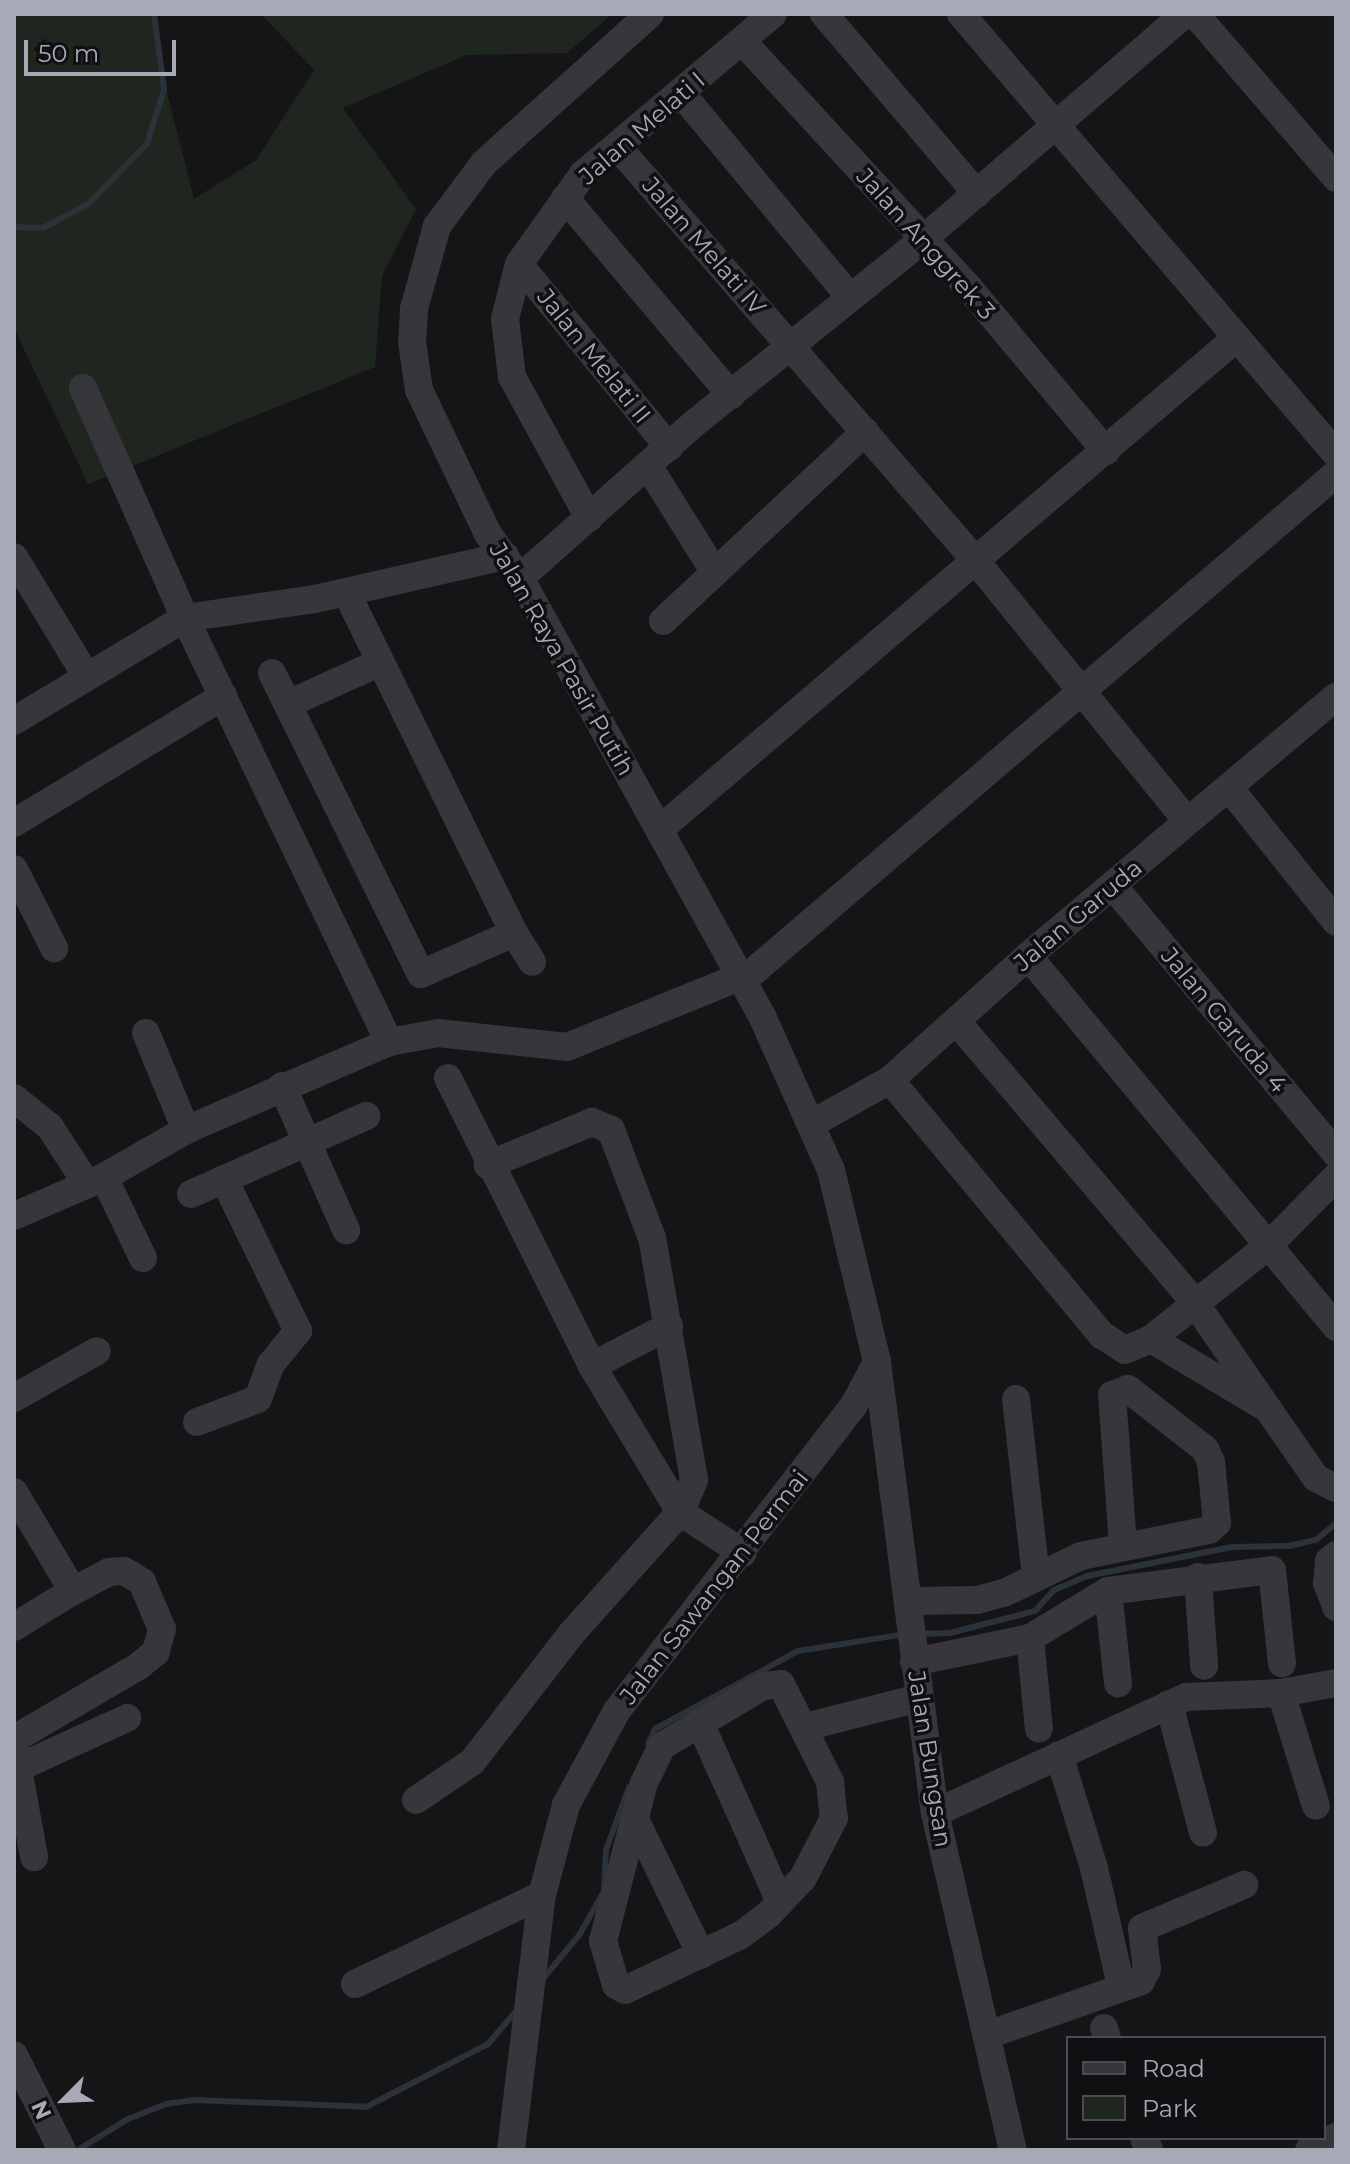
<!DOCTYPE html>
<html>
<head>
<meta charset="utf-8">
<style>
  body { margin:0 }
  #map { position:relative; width:1350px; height:2164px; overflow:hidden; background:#151416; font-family:Montserrat,sans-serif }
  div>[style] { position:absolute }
  .green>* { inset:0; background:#1f2620 }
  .stream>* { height:6px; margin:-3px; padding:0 3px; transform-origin:3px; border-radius:3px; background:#2b323a }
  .minor>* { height:28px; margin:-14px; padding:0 14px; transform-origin:14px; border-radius:14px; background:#36363b }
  span { translate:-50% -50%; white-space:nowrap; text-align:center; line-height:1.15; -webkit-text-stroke:7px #100f11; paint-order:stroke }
  .street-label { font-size:24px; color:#a7aab6 }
  .frame { position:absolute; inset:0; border:16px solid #a7aab6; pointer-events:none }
  .legend { position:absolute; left:1066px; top:2036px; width:260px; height:104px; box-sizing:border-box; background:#100f11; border:2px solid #4c4d53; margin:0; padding:10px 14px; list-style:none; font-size:24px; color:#a7aab6 }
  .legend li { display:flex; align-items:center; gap:16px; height:40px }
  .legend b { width:40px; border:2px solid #4c4d53 }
  .north { position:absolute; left:24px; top:2060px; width:80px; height:80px; -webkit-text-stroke:6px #100f11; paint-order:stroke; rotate:246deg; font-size:22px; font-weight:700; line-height:32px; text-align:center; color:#a7aab6 }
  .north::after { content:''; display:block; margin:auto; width:28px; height:36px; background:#a7aab6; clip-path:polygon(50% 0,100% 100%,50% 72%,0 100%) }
  .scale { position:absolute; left:24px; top:40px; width:152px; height:36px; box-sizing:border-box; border:4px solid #a7aab6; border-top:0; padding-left:10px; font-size:24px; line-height:28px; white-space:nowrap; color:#a7aab6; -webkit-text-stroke:6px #100f11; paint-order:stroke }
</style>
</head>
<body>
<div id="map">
  <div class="green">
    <div style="clip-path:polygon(14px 14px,156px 14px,156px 49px,194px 199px,256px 160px,314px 70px,261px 14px,612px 14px,567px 53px,467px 55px,343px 108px,416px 209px,382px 276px,375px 367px,88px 484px,14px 328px)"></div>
  </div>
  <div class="stream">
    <div style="left:14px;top:227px;width:29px;rotate:2deg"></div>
    <div style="left:43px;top:228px;width:51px;rotate:-28.1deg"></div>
    <div style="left:88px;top:204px;width:84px;rotate:-45.5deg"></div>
    <div style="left:147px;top:144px;width:58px;rotate:-72.8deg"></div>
    <div style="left:164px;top:89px;width:76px;rotate:-97.6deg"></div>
    <div style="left:921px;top:1634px;width:29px;rotate:-2deg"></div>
    <div style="left:950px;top:1633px;width:88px;rotate:-14.5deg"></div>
    <div style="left:1035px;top:1611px;width:28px;rotate:-48deg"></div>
    <div style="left:1054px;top:1590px;width:36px;rotate:-23deg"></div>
    <div style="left:1087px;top:1576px;width:148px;rotate:-11.3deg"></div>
    <div style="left:1232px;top:1547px;width:57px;rotate:-1deg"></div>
    <div style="left:1289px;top:1546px;width:28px;rotate:-13deg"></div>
    <div style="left:1316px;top:1540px;width:26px;rotate:-40deg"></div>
    <div style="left:648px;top:1744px;width:17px;rotate:-65deg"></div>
    <div style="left:655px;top:1729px;width:163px;rotate:-28.6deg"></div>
    <div style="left:798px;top:1651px;width:108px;rotate:-9deg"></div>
    <div style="left:542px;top:1980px;width:60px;rotate:-50.4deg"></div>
    <div style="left:580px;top:1934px;width:49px;rotate:-60.8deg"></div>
    <div style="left:604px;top:1891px;width:41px;rotate:-87.2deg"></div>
    <div style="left:606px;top:1850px;width:67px;rotate:-69.9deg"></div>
    <div style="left:78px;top:2150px;width:59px;rotate:-31.8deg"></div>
    <div style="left:128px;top:2119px;width:41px;rotate:-21.5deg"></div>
    <div style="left:166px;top:2104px;width:29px;rotate:-8deg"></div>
    <div style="left:195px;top:2100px;width:171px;rotate:2.3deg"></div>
    <div style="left:366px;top:2107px;width:137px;rotate:-27.3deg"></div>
    <div style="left:488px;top:2044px;width:45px;rotate:-49.5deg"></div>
  </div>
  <div class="minor">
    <div style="left:650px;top:14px;width:223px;rotate:138.1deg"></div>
    <div style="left:484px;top:163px;width:79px;rotate:126.7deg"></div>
    <div style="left:437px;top:226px;width:86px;rotate:105.5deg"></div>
    <div style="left:414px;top:309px;width:33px;rotate:93deg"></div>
    <div style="left:412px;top:342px;width:49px;rotate:81.7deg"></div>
    <div style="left:419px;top:390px;width:160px;rotate:64.4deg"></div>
    <div style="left:488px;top:534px;width:54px;rotate:54deg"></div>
    <div style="left:520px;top:578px;width:500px;rotate:61.08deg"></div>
    <div style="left:762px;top:1016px;width:169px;rotate:65.9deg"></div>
    <div style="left:831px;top:1170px;width:197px;rotate:76.5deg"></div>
    <div style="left:877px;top:1362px;width:455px;rotate:82.7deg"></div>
    <div style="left:935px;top:1813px;width:346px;rotate:77deg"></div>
    <div style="left:824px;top:14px;width:236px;rotate:49.6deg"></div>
    <div style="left:961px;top:14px;width:578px;rotate:49.56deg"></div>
    <div style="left:1195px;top:14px;width:216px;rotate:49.3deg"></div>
    <div style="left:742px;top:41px;width:335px;rotate:47.4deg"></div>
    <div style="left:969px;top:288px;width:213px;rotate:50deg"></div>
    <div style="left:681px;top:93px;width:265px;rotate:50.4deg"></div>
    <div style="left:617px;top:146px;width:547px;rotate:49.15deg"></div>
    <div style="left:975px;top:560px;width:336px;rotate:50.9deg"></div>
    <div style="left:565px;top:198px;width:258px;rotate:49.9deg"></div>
    <div style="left:519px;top:264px;width:237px;rotate:50.7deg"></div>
    <div style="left:83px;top:388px;width:252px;rotate:66.1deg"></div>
    <div style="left:185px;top:618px;width:471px;rotate:64.3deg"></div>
    <div style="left:649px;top:467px;width:123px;rotate:58deg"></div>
    <div style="left:589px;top:518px;width:161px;rotate:-118.6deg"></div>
    <div style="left:512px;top:377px;width:58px;rotate:-96.9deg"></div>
    <div style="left:505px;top:319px;width:57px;rotate:-75.7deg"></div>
    <div style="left:519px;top:264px;width:110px;rotate:-54.6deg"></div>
    <div style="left:583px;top:174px;width:248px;rotate:-40.1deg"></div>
    <div style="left:14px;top:557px;width:140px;rotate:58.7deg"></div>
    <div style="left:520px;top:578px;width:235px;rotate:-41.6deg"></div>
    <div style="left:696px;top:422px;width:290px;rotate:-38.8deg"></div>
    <div style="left:922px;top:240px;width:347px;rotate:-40.7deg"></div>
    <div style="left:663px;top:621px;width:277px;rotate:-43.1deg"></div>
    <div style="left:272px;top:673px;width:336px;rotate:63.7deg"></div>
    <div style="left:421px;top:974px;width:102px;rotate:-23.8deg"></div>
    <div style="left:514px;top:933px;width:379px;rotate:-116.2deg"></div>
    <div style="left:288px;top:704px;width:100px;rotate:-24.3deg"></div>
    <div style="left:14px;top:721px;width:200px;rotate:-31.1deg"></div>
    <div style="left:185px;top:618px;width:131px;rotate:-8.3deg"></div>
    <div style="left:315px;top:599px;width:195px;rotate:-12.8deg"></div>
    <div style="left:1230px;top:789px;width:170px;rotate:51.4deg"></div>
    <div style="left:14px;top:823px;width:245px;rotate:-31.2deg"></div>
    <div style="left:660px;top:829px;width:754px;rotate:-40.43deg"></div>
    <div style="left:14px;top:869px;width:89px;rotate:63.1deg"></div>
    <div style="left:1113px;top:886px;width:349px;rotate:50.2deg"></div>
    <div style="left:514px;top:933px;width:34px;rotate:58deg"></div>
    <div style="left:1028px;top:956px;width:482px;rotate:50.3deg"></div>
    <div style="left:957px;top:1022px;width:368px;rotate:49.7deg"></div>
    <div style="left:1195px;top:1303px;width:129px;rotate:55.4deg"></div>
    <div style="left:146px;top:1033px;width:105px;rotate:67.6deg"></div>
    <div style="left:448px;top:1078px;width:322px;rotate:63.4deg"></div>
    <div style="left:592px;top:1366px;width:170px;rotate:58.9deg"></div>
    <div style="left:680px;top:1512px;width:75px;rotate:33.1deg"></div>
    <div style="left:890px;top:1080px;width:332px;rotate:50.3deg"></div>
    <div style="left:1102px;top:1335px;width:27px;rotate:33deg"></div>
    <div style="left:1125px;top:1350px;width:28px;rotate:-23deg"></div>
    <div style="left:1151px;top:1339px;width:149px;rotate:-38.5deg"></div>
    <div style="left:1268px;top:1246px;width:97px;rotate:-45.4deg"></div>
    <div style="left:282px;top:1086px;width:158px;rotate:66deg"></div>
    <div style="left:14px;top:1098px;width:46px;rotate:38.9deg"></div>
    <div style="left:50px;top:1127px;width:68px;rotate:57deg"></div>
    <div style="left:813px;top:1123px;width:88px;rotate:-29.2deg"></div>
    <div style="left:890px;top:1080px;width:186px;rotate:-41.9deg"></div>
    <div style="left:1028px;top:956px;width:402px;rotate:-40.1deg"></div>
    <div style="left:104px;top:1177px;width:90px;rotate:64.3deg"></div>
    <div style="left:191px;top:1194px;width:192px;rotate:-24deg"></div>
    <div style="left:14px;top:1216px;width:98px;rotate:-23.4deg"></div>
    <div style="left:104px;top:1177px;width:95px;rotate:-29.8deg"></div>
    <div style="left:186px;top:1130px;width:221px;rotate:-23.4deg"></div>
    <div style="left:389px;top:1042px;width:50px;rotate:-10.4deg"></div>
    <div style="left:438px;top:1033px;width:130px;rotate:6.2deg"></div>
    <div style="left:567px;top:1047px;width:202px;rotate:-22.1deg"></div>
    <div style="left:754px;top:971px;width:765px;rotate:-40.5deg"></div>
    <div style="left:1151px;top:1339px;width:136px;rotate:30.9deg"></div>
    <div style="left:1268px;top:1409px;width:84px;rotate:55.2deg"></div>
    <div style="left:1316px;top:1478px;width:22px;rotate:27deg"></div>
    <div style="left:592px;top:1366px;width:87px;rotate:-27.5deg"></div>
    <div style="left:14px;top:1398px;width:95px;rotate:-29.5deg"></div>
    <div style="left:1016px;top:1399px;width:180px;rotate:83.6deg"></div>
    <div style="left:197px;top:1422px;width:65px;rotate:-20.7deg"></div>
    <div style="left:258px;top:1399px;width:37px;rotate:-70deg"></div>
    <div style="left:271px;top:1364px;width:43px;rotate:-50.7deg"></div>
    <div style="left:298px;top:1331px;width:169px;rotate:-116deg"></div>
    <div style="left:14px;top:1492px;width:115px;rotate:59.2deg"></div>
    <div style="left:73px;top:1591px;width:41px;rotate:-27.8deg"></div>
    <div style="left:109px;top:1572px;width:15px;rotate:-4deg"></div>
    <div style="left:124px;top:1571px;width:21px;rotate:31deg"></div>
    <div style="left:142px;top:1582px;width:51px;rotate:66.9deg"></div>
    <div style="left:162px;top:1629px;width:24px;rotate:105deg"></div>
    <div style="left:156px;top:1652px;width:22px;rotate:141deg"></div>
    <div style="left:139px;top:1666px;width:145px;rotate:149.7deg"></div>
    <div style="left:1336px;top:1555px;width:9px;rotate:139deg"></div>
    <div style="left:1329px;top:1561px;width:22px;rotate:95deg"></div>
    <div style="left:1327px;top:1583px;width:26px;rotate:69deg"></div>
    <div style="left:1198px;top:1577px;width:89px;rotate:86.1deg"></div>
    <div style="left:1108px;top:1591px;width:93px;rotate:83.8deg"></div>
    <div style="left:911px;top:1601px;width:66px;rotate:-0.9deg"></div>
    <div style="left:977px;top:1600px;width:28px;rotate:-15deg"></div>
    <div style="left:1004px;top:1593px;width:85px;rotate:-25.7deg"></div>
    <div style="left:1081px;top:1556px;width:131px;rotate:-11.5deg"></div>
    <div style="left:1209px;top:1530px;width:11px;rotate:-41deg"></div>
    <div style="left:1217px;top:1523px;width:61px;rotate:-95.6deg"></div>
    <div style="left:1211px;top:1462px;width:14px;rotate:-115deg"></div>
    <div style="left:1205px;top:1449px;width:98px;rotate:-142.1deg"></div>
    <div style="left:1128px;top:1389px;width:17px;rotate:159deg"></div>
    <div style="left:1112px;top:1395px;width:151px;rotate:85.8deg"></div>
    <div style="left:14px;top:1627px;width:69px;rotate:-31.4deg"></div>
    <div style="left:1030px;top:1638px;width:91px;rotate:84.4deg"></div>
    <div style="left:914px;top:1662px;width:118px;rotate:-11.7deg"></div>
    <div style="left:1030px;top:1638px;width:91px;rotate:-31.1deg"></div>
    <div style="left:1108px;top:1591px;width:165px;rotate:-7.3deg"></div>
    <div style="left:1272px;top:1570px;width:94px;rotate:83.9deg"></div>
    <div style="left:781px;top:1684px;width:110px;rotate:63.4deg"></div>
    <div style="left:830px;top:1782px;width:36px;rotate:84deg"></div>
    <div style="left:834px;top:1818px;width:68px;rotate:117.3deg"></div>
    <div style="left:803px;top:1878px;width:50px;rotate:133.4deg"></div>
    <div style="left:769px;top:1914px;width:35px;rotate:143deg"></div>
    <div style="left:741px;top:1935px;width:128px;rotate:154.6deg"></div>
    <div style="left:625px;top:1990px;width:10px;rotate:-151deg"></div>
    <div style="left:616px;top:1985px;width:46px;rotate:-106.5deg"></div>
    <div style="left:603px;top:1941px;width:163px;rotate:-75.5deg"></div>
    <div style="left:644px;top:1783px;width:41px;rotate:-64.1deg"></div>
    <div style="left:662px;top:1746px;width:117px;rotate:-30.7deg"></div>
    <div style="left:763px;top:1686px;width:18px;rotate:-6deg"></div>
    <div style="left:1281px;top:1693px;width:118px;rotate:72.8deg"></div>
    <div style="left:1169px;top:1704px;width:133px;rotate:75.2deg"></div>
    <div style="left:700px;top:1723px;width:196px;rotate:65.9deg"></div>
    <div style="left:805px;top:1727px;width:118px;rotate:-14.3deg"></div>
    <div style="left:15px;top:1752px;width:107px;rotate:79.7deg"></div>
    <div style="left:1059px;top:1755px;width:118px;rotate:72.8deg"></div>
    <div style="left:1094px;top:1868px;width:108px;rotate:77.1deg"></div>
    <div style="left:20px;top:1767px;width:118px;rotate:-24.6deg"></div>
    <div style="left:416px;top:1800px;width:68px;rotate:-34.2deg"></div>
    <div style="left:472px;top:1762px;width:163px;rotate:-52.2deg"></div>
    <div style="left:572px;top:1633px;width:162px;rotate:-48.2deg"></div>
    <div style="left:680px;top:1512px;width:35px;rotate:-66deg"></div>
    <div style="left:694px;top:1480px;width:246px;rotate:-99.8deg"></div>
    <div style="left:652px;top:1238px;width:116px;rotate:-110.8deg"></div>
    <div style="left:611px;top:1130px;width:21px;rotate:-157deg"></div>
    <div style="left:592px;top:1122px;width:113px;rotate:157.5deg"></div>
    <div style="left:935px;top:1813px;width:277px;rotate:-24.8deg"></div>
    <div style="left:1186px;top:1697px;width:95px;rotate:-2.4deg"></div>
    <div style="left:1281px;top:1693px;width:56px;rotate:-10.3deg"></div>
    <div style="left:635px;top:1819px;width:151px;rotate:64.1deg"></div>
    <div style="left:355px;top:1984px;width:207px;rotate:-25.5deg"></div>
    <div style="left:1104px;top:2028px;width:10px;rotate:73deg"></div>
    <div style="left:988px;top:2035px;width:162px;rotate:-19.4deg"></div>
    <div style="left:1141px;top:1981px;width:13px;rotate:-63deg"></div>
    <div style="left:1147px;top:1969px;width:41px;rotate:-97deg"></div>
    <div style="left:1142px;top:1928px;width:111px;rotate:-22.9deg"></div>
    <div style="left:14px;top:2055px;width:106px;rotate:63.2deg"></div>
    <div style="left:1144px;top:2138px;width:13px;rotate:67deg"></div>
    <div style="left:511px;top:2150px;width:257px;rotate:-83.1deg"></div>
    <div style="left:542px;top:1895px;width:93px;rotate:-75.1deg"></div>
    <div style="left:566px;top:1805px;width:106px;rotate:-61.7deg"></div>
    <div style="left:616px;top:1712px;width:386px;rotate:-52.2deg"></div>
    <div style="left:853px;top:1407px;width:51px;rotate:-61.9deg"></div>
    <div style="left:1309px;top:2150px;width:30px;rotate:-26deg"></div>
  </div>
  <div class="street-label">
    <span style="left:642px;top:128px;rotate:-41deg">Jalan Melati I</span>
    <span style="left:926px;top:244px;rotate:48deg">Jalan Anggrek 3</span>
    <span style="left:704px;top:246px;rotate:49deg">Jalan Melati IV</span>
    <span style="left:594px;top:356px;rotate:51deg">Jalan Melati II</span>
    <span style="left:562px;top:659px;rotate:60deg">Jalan Raya Pasir Putih</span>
    <span style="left:1078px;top:915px;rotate:-40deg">Jalan Garuda</span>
    <span style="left:1224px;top:1020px;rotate:50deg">Jalan Garuda 4</span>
    <span style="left:714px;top:1587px;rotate:-52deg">Jalan Sawangan Permai</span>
    <span style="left:930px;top:1759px;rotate:81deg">Jalan Bungsan</span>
  </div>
  <div class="frame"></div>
  <ul class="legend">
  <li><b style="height:10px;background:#36363b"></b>Road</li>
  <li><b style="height:22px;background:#1f2620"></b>Park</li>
  </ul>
  <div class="north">N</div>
  <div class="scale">50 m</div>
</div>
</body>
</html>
